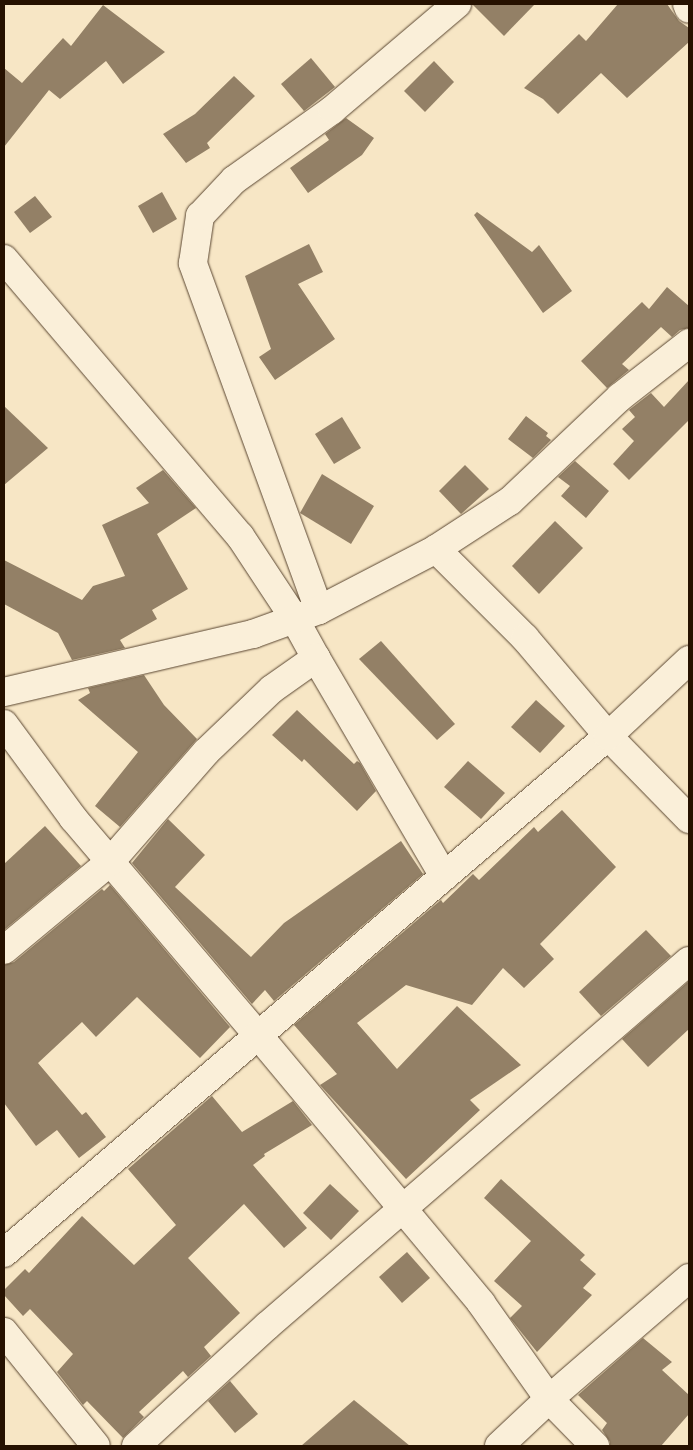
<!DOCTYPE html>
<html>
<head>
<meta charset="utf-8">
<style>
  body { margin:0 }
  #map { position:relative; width:693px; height:1450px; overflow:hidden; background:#f7e6c5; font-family:"Gentium Book Plus",serif }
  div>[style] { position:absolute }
  .building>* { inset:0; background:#938066 }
  .roads { filter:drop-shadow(0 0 1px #5a4631) drop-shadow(0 0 1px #5a4631) }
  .minor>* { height:28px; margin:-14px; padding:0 14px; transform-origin:14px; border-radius:14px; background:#faefd9 }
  span { translate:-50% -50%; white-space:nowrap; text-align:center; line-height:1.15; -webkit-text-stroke:4px #faefd9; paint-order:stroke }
  .frame { position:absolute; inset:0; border:5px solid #261100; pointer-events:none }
</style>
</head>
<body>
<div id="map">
  <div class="building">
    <div style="clip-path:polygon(472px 4px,535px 4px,504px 36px)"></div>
    <div style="clip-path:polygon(618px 4px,667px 4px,679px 21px,689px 28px,689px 42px,627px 98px,601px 73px,558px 114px,543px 99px,524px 88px,579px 34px,586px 41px)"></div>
    <div style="clip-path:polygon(103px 5px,165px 52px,123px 84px,106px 61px,60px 99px,49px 90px,4px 147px,4px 68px,22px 83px,63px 38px,71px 46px)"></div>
    <div style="clip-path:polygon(311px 58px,335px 87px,304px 111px,281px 84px)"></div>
    <div style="clip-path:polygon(434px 61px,454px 82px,425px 112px,404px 91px)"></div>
    <div style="clip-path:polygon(234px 76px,255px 96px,207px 143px,210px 148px,186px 163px,163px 134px,195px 114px)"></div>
    <div style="clip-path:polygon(346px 118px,374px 138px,362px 155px,308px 193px,290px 168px,329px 140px,325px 134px)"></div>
    <div style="clip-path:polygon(162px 192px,177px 219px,153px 233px,138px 206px)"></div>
    <div style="clip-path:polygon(35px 196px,52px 217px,30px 233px,14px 212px)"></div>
    <div style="clip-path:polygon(477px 212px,532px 252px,539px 245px,572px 291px,543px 313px,474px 215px)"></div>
    <div style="clip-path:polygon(309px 244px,323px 272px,298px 284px,335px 339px,275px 380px,259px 357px,271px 349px,245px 276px)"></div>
    <div style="clip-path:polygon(667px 287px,689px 306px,689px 328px,680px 330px,672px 337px,661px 327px,622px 364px,629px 370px,607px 388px,581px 361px,642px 302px,649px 309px)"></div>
    <div style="clip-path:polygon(689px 380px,689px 420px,629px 480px,613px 464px,634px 441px,622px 429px,635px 417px,629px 410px,651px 393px,664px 407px)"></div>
    <div style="clip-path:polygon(4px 406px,48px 448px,4px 485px)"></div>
    <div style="clip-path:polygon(526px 416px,548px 433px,546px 436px,551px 440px,533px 458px,508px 439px)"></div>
    <div style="clip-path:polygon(342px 417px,361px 448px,334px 464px,315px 434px)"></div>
    <div style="clip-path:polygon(575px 461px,609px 491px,586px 518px,561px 496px,570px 486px,558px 477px)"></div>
    <div style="clip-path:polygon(465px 465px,489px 489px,461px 514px,439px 491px)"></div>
    <div style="clip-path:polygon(163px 470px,196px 508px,157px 534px,188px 589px,152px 610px,157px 619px,120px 640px,125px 648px,72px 660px,58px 633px,4px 604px,4px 560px,82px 600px,93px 586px,125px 576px,102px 525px,149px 503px,136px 488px)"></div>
    <div style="clip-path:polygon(322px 474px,374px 506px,351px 544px,300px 513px)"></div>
    <div style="clip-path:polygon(555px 521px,583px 548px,539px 594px,512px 566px)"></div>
    <div style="clip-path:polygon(381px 641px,455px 724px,437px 740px,359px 659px)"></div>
    <div style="clip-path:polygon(144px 675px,164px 705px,197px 739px,120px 827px,95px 806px,138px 752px,78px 700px,90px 693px,88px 688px)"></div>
    <div style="clip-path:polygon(536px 700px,565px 726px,540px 753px,511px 727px)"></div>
    <div style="clip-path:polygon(297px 710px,354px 764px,357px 761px,360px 763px,376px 791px,357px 811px,304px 759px,302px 762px,272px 735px)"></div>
    <div style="clip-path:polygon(468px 761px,505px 793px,481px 819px,444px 787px)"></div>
    <div style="clip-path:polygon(562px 810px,616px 867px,540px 944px,554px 959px,524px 988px,503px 968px,472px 1005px,406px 985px,357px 1023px,397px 1069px,457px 1006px,521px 1065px,470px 1100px,480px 1110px,406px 1179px,320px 1085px,337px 1074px,294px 1025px,441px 900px,443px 903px,473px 874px,479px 880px,534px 827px,538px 832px)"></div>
    <div style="clip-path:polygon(168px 819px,205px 855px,175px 887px,251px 957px,284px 923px,401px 841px,423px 874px,274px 1001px,265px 990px,252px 1004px,132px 863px)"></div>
    <div style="clip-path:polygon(45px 826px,81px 866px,4px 930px,4px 864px)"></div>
    <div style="clip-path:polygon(110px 885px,230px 1027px,200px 1058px,137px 997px,96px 1037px,82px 1022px,38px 1063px,82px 1115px,86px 1112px,106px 1137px,79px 1158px,57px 1130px,36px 1146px,4px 1103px,4px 965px,14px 962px,102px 889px,104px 891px)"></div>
    <div style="clip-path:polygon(646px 930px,671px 956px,601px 1016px,579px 992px)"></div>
    <div style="clip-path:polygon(689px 981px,689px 1029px,648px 1067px,622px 1039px)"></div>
    <div style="clip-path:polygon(212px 1096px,242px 1132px,293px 1101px,312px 1125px,264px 1154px,265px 1156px,253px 1165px,307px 1228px,284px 1248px,244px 1204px,188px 1258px,240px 1313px,204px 1347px,211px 1356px,188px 1377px,183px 1371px,139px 1412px,144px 1417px,123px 1438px,87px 1401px,83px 1405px,57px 1372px,73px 1354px,30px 1309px,23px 1316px,4px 1295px,4px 1290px,25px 1269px,29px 1273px,82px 1216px,134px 1265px,176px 1225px,128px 1169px)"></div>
    <div style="clip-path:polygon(501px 1179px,585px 1255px,580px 1260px,596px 1274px,583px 1288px,592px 1295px,537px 1352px,510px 1318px,522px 1306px,494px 1281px,531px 1241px,484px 1198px)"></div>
    <div style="clip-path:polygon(330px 1184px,359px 1211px,331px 1240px,303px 1213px)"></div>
    <div style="clip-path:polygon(407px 1252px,430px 1278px,402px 1303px,379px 1277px)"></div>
    <div style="clip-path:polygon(643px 1338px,672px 1362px,662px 1370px,689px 1395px,689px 1414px,661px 1446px,610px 1446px,610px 1442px,602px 1430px,607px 1423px,578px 1395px)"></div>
    <div style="clip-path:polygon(230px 1381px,258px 1414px,235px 1433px,208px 1401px)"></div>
    <div style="clip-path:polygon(354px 1400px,410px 1446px,301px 1446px)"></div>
  </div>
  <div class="roads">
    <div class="minor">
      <div style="left:687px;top:4px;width:5px;rotate:68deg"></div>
      <div style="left:4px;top:259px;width:364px;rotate:49.6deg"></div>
      <div style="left:240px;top:536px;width:98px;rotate:56.6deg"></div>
      <div style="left:294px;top:618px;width:46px;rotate:61.2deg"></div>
      <div style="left:316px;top:658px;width:253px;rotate:59.6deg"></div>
      <div style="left:436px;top:549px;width:126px;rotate:45deg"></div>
      <div style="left:525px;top:638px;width:128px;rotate:49.7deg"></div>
      <div style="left:608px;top:736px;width:116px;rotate:45.7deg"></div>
      <div style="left:319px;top:610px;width:369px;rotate:-110deg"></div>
      <div style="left:193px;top:263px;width:48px;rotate:-81.5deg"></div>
      <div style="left:200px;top:216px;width:50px;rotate:-46.6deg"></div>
      <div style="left:234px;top:180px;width:120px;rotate:-35.5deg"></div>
      <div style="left:332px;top:110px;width:164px;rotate:-40.3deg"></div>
      <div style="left:4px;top:692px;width:256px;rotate:-13.1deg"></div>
      <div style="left:253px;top:634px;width:70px;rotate:-20deg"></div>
      <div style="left:319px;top:610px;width:132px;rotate:-27.5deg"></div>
      <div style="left:436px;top:549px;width:88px;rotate:-33deg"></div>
      <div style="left:510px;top:501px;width:151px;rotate:-43.4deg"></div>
      <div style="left:620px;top:397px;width:88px;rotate:-38deg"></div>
      <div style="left:4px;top:724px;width:117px;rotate:53.7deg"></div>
      <div style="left:73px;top:818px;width:285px;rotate:49.6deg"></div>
      <div style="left:258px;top:1035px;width:349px;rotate:50.2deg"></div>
      <div style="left:481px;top:1303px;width:118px;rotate:54.7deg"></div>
      <div style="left:549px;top:1399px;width:66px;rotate:45.6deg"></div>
      <div style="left:4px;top:950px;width:138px;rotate:-39.7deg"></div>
      <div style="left:110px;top:862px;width:146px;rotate:-48.9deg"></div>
      <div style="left:206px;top:752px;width:91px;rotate:-43.7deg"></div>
      <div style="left:272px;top:689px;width:54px;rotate:-35.2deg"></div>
      <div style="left:4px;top:1253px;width:795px;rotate:-40.56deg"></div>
      <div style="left:608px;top:736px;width:111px;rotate:-43.2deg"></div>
      <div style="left:4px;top:1332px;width:146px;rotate:51.1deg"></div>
      <div style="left:136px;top:1446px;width:178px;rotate:-42.5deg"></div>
      <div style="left:267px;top:1326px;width:558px;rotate:-40.86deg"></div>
      <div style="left:499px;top:1446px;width:69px;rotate:-43.2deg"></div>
      <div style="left:549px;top:1399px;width:185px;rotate:-40.8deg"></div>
    </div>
  </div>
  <div class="frame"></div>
</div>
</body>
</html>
